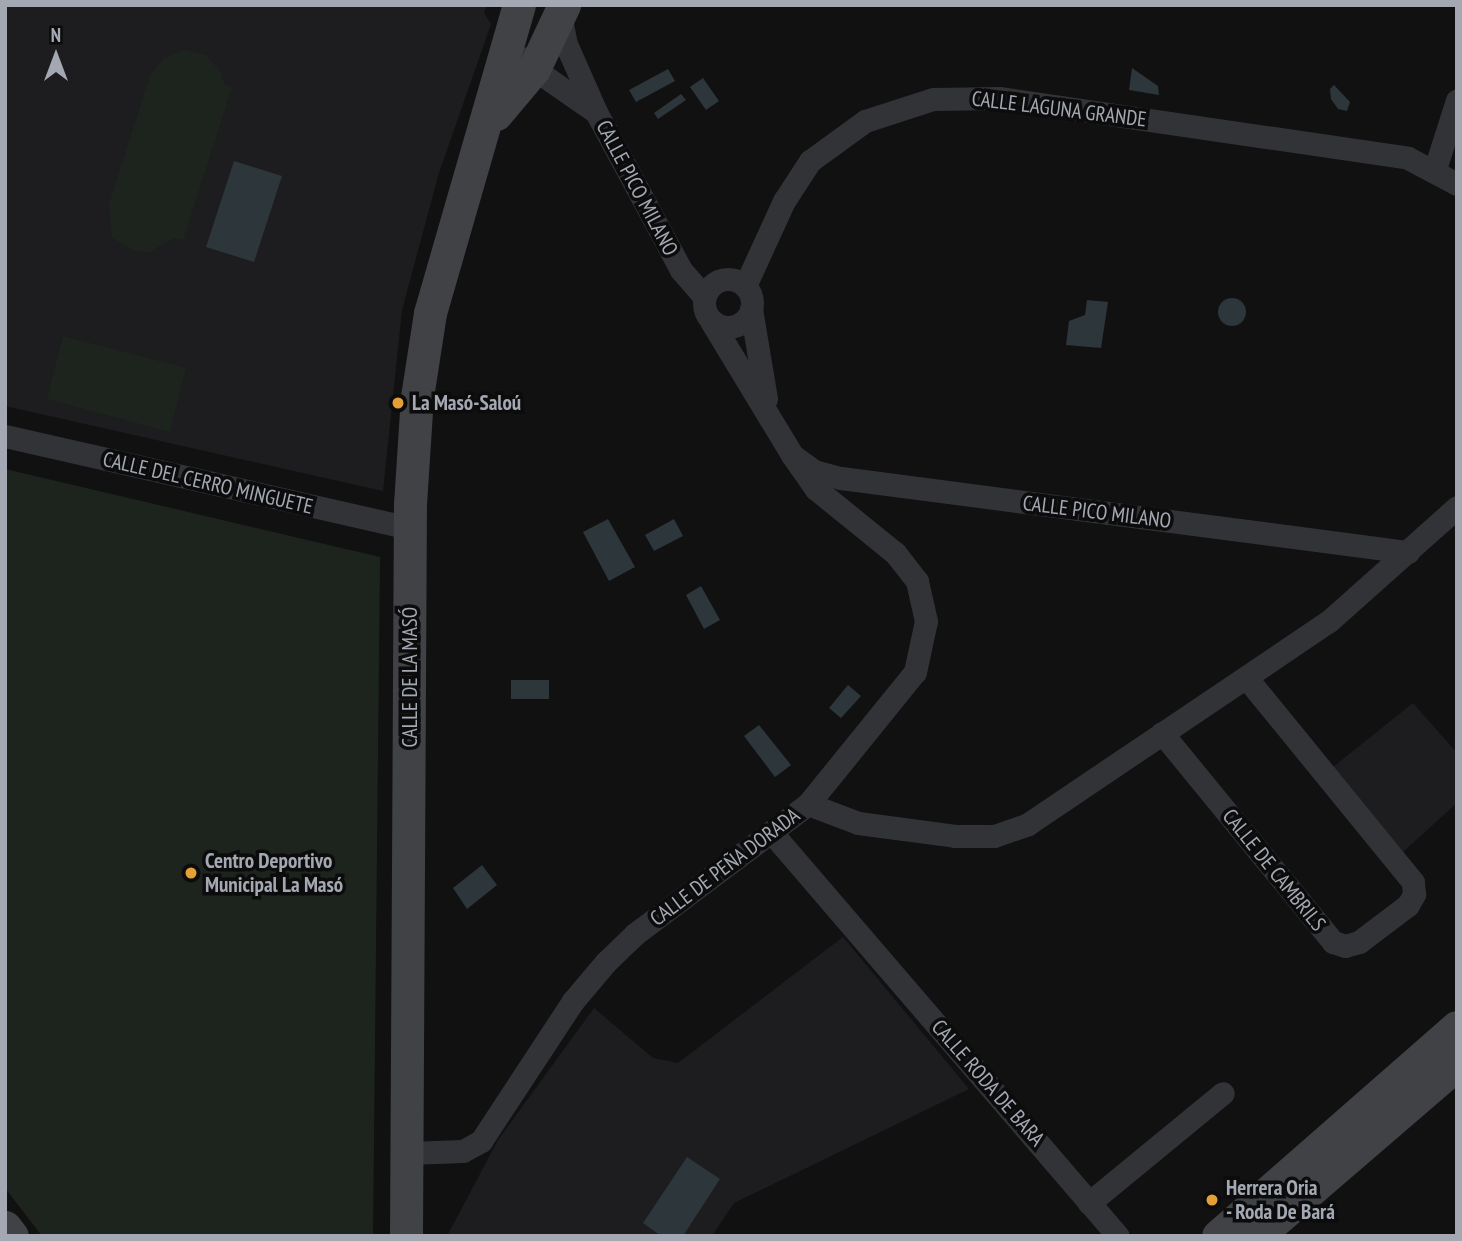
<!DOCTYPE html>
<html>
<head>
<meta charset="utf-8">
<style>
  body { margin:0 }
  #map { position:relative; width:1462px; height:1241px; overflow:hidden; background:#111112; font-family:"PT Sans Narrow",sans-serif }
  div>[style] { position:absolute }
  .built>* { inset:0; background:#1d1d1f }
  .green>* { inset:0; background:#1d241e }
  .water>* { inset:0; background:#2d363b }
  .round { border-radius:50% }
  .street>* { height:23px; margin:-11.5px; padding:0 11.5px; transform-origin:11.5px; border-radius:11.5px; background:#323337 }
  .street>.ring { margin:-11.5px; padding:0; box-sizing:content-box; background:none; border:23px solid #323337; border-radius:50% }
  .secondary>* { height:33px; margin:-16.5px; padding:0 16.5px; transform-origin:16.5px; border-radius:16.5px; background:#404246 }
  .dots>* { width:19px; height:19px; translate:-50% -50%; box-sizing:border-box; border:4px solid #0c0c0d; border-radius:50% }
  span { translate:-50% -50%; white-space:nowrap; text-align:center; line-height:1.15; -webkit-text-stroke:7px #0c0c0d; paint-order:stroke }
  .street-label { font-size:21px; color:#a3a8b2 }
  .poi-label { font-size:21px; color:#a3a8b2; font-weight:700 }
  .left { translate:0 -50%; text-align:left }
  .frame { position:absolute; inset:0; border:7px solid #a3a8b2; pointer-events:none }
  .north { position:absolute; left:21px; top:21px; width:70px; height:70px; -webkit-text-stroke:5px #0c0c0d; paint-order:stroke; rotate:0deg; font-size:19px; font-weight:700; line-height:28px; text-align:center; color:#a3a8b2 }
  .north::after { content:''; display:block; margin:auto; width:24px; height:32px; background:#a3a8b2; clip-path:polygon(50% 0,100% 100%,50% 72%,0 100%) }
</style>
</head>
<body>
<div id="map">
  <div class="built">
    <div style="clip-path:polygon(5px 5px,487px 5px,484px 13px,491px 24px,439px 173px,402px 310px,383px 491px,5px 406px)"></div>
    <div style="clip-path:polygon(1413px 703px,1457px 753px,1457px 803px,1403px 852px,1333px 767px)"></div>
    <div style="clip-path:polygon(843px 937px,969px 1089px,734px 1203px,712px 1236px,447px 1236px,498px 1140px,594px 1008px,653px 1058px,678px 1063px)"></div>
  </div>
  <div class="green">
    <div style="clip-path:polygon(183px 50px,206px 55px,221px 72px,224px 84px,232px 87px,183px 240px,174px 238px,149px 252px,135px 251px,112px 238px,109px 204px,150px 76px,163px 59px)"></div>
    <div style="clip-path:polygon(63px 336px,186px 368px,170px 432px,47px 399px)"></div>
    <div style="clip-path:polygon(5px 469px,380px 557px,373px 1236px,42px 1236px,5px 1188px)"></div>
  </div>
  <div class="water">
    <div style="clip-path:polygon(1132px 68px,1158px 86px,1159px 95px,1129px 90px)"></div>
    <div style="clip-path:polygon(668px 69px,675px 81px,636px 102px,629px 90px)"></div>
    <div style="clip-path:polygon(703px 78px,719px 101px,706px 110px,690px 87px)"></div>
    <div style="clip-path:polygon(1334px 85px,1350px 102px,1347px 111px,1338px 109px,1331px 99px,1330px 89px)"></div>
    <div style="clip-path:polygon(681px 94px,686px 100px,658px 119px,654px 113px)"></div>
    <div style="clip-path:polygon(234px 161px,282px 176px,254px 262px,206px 247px)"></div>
    <div class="round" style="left:1218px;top:298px;width:28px;height:28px"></div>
    <div style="clip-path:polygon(1087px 300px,1108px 302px,1101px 348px,1066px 345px,1069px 321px,1085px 315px)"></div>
    <div style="clip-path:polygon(608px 519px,635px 567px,609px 581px,583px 532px)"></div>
    <div style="clip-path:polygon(674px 519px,683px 536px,654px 551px,645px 535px)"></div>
    <div style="clip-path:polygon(701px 586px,720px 620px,704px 629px,686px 595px)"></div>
    <div style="clip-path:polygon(511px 680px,549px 680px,549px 699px,511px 699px)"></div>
    <div style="clip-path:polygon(848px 685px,861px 696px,841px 718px,829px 708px)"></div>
    <div style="clip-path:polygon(759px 725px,791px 765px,775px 777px,744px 736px)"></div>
    <div style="clip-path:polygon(482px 865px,497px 885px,467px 909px,453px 888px)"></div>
    <div style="clip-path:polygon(687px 1157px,720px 1179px,683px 1236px,661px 1236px,643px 1223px)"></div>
  </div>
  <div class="street">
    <div style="left:561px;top:19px;width:25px;rotate:79deg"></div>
    <div style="left:566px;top:44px;width:74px;rotate:66.2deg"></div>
    <div style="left:596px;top:112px;width:179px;rotate:61.7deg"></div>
    <div style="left:681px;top:270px;width:35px;rotate:49deg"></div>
    <div style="left:528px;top:58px;width:13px;rotate:61deg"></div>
    <div style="left:534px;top:69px;width:72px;rotate:34.8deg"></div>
    <div style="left:1435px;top:169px;width:72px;rotate:-72.3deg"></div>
    <div class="ring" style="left:704px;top:279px;width:25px;height:25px"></div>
    <div style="left:745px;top:286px;width:94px;rotate:-65.4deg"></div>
    <div style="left:784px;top:201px;width:48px;rotate:-57deg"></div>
    <div style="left:810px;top:161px;width:68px;rotate:-36deg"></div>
    <div style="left:865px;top:121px;width:71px;rotate:-17.9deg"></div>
    <div style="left:933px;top:99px;width:66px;rotate:-0.9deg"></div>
    <div style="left:999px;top:98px;width:413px;rotate:8.3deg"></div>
    <div style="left:1408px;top:158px;width:55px;rotate:28deg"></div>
    <div style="left:751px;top:309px;width:91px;rotate:80.5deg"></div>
    <div style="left:711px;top:321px;width:157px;rotate:58.8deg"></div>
    <div style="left:5px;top:436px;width:415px;rotate:12.8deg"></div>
    <div style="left:1162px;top:733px;width:270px;rotate:50.7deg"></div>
    <div style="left:1333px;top:942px;width:13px;rotate:18deg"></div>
    <div style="left:1345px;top:946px;width:15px;rotate:-16deg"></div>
    <div style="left:1359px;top:942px;width:61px;rotate:-37.1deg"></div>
    <div style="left:1408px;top:905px;width:13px;rotate:-61deg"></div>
    <div style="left:1414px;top:894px;width:12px;rotate:-95deg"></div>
    <div style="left:1413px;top:882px;width:264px;rotate:-129.2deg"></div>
    <div style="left:808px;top:804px;width:53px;rotate:20.8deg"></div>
    <div style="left:858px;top:823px;width:98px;rotate:7.6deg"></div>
    <div style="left:955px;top:836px;width:39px"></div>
    <div style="left:994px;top:836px;width:36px;rotate:-19deg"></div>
    <div style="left:1028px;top:824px;width:362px;rotate:-34deg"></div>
    <div style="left:1328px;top:622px;width:173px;rotate:-41.7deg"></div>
    <div style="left:772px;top:833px;width:531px;rotate:49.35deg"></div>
    <div style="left:408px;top:1153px;width:55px;rotate:-2.1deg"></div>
    <div style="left:463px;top:1151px;width:21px;rotate:-29deg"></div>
    <div style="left:481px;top:1141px;width:168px;rotate:-56.7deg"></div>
    <div style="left:573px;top:1001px;width:51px;rotate:-49.8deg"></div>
    <div style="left:606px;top:962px;width:40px;rotate:-44deg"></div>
    <div style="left:635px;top:934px;width:216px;rotate:-36.9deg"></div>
    <div style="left:808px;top:804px;width:170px;rotate:-51deg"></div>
    <div style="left:915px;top:672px;width:52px;rotate:-77.8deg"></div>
    <div style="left:926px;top:621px;width:41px;rotate:-102.7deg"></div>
    <div style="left:917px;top:581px;width:36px;rotate:-128deg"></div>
    <div style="left:895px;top:553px;width:102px;rotate:-141deg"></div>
    <div style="left:816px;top:489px;width:42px;rotate:-125.2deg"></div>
    <div style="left:792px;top:455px;width:27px;rotate:36deg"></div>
    <div style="left:814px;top:471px;width:28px;rotate:15deg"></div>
    <div style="left:841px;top:478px;width:572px;rotate:7.44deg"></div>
    <div style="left:1089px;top:1203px;width:173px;rotate:-39.4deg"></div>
  </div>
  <div class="secondary">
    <div style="left:496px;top:114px;width:59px;rotate:-49.8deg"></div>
    <div style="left:534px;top:69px;width:71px;rotate:-64.9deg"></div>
    <div style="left:5px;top:1227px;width:11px;rotate:52deg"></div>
    <div style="left:406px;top:1236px;width:732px;rotate:-89.69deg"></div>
    <div style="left:410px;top:504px;width:107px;rotate:-86.3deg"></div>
    <div style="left:417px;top:397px;width:85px;rotate:-81.2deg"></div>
    <div style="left:430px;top:313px;width:321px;rotate:-73.9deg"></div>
    <div style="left:1218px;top:1236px;width:317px;rotate:-41.2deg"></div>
    <div style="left:1257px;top:1236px;width:264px;rotate:-40.7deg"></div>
  </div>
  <div class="dots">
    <div style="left:398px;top:403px;background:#e4a036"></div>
    <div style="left:191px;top:873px;background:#e4a036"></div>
    <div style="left:1212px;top:1200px;background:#e4a036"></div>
  </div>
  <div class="street-label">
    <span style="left:1059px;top:109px;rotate:7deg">CALLE LAGUNA GRANDE</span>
    <span style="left:637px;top:188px;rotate:62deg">CALLE PICO MILANO</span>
    <span style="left:208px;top:483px;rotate:13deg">CALLE DEL CERRO MINGUETE</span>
    <span style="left:1097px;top:512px;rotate:7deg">CALLE PICO MILANO</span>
    <span style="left:410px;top:677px;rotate:-90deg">CALLE DE LA MASÓ</span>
    <span style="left:725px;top:867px;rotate:-37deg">CALLE DE PEÑA DORADA</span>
    <span style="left:1274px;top:870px;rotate:51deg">CALLE DE CAMBRILS</span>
    <span style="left:988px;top:1083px;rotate:49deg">CALLE RODA DE BARA</span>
  </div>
  <div class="poi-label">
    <span class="left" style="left:412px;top:403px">La Masó-Saloú</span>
    <span class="left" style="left:205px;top:873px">Centro Deportivo<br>Municipal La Masó</span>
    <span class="left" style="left:1226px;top:1200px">Herrera Oria<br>- Roda De Bará</span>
  </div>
  <div class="frame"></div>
  <div class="north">N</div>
</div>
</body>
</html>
